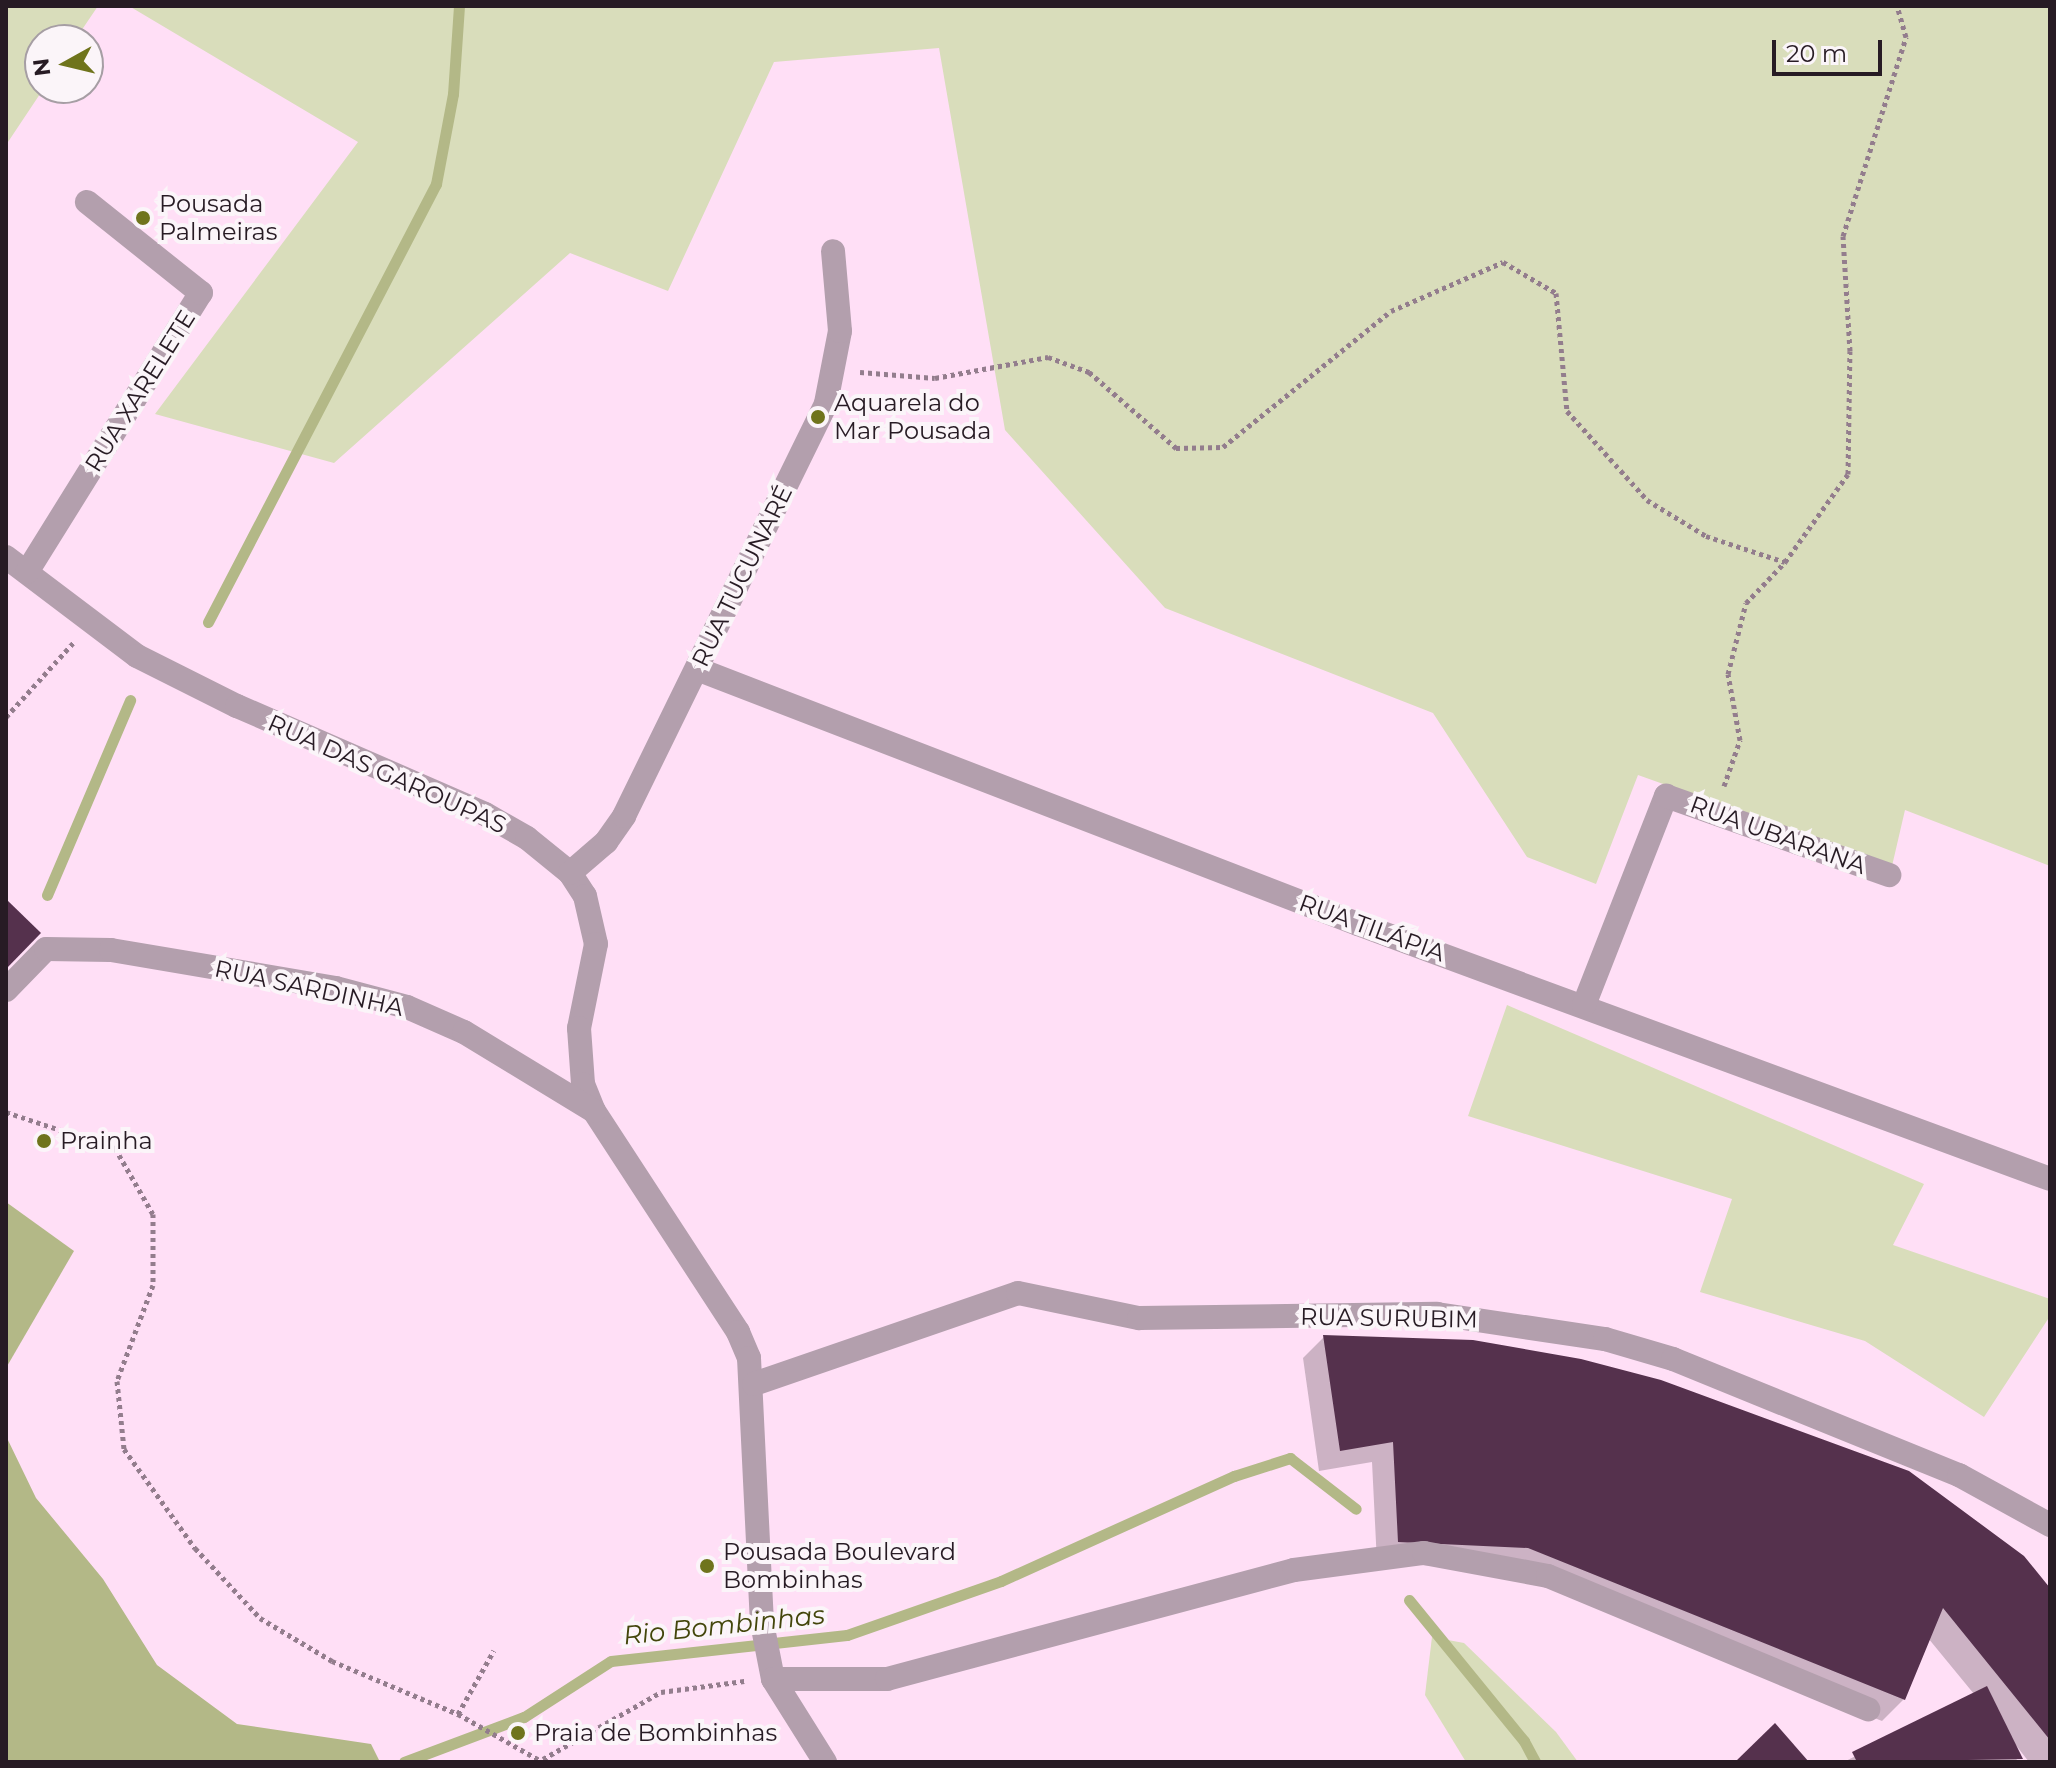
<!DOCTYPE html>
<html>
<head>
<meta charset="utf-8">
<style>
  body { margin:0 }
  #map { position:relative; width:2056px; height:1768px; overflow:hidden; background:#ffdff6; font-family:Montserrat,sans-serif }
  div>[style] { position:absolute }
  .green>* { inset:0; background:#d9ddbb }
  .water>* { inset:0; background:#b3b887 }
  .shadow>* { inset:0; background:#0003 }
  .stream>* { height:11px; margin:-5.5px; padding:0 5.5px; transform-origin:5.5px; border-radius:5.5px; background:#b3b887 }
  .building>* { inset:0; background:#55314d }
  .path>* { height:5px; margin-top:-2.5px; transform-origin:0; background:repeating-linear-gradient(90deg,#937d8d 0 4px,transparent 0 8px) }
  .minor>* { height:24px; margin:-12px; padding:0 12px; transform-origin:12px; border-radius:12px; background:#b39fad }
  .dots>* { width:22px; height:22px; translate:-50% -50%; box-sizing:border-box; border:4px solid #fbf5f9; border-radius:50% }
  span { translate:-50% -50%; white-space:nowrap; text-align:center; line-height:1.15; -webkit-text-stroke:8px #fbf5f9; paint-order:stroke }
  .poi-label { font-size:24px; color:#271b24 }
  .left { translate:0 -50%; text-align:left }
  .street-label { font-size:24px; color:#271b24 }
  .water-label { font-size:26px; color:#43460b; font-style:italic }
  .frame { position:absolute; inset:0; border:8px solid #271b24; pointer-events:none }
  .north { position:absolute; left:24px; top:24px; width:80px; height:80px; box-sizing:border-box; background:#fbf5f9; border:2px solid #a69ea4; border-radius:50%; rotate:262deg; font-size:22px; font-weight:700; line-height:32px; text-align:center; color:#271b24 }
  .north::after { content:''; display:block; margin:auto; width:28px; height:36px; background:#6f741c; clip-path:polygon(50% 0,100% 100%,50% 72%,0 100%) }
  .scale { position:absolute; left:1772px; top:40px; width:110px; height:36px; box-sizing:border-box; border:4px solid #271b24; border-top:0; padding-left:10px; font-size:24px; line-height:28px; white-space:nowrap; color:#271b24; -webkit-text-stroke:6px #fbf5f9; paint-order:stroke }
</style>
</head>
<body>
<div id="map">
  <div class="green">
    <div style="clip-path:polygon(6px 6px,98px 6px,75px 40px,40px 40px,44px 88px,6px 145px)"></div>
    <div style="clip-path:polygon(129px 6px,2050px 6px,2050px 866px,1905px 810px,1892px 866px,1638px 775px,1596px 884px,1527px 857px,1433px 713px,1165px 608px,1005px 430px,939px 48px,774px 62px,668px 291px,570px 253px,334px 463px,155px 414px,358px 142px)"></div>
    <div style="clip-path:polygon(1507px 1005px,1924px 1184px,1893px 1245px,2050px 1299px,2050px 1316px,1984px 1417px,1865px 1341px,1700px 1292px,1732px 1199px,1468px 1116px)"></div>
    <div style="clip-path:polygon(1432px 1637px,1464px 1643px,1556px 1732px,1578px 1762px,1466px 1762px,1425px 1695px)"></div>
  </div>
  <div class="water">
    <div style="clip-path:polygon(6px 1202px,74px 1251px,6px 1368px)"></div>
    <div style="clip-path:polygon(6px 1436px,36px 1498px,103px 1579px,157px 1665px,237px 1724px,371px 1744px,380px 1762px,6px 1762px)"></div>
  </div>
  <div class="shadow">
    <div style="clip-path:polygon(1324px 1337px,2050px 1591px,2050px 1762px,2029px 1762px,2015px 1744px,2017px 1762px,1844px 1762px,1974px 1694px,1928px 1638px,1904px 1699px,1882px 1721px,1506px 1569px,1377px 1563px,1372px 1462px,1319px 1471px,1303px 1358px)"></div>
  </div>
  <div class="stream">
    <div style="left:208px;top:622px;width:494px;rotate:-62.5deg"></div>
    <div style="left:436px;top:184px;width:92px;rotate:-79.3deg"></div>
    <div style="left:453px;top:94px;width:88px;rotate:-86.1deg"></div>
    <div style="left:47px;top:895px;width:212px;rotate:-66.9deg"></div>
    <div style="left:1409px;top:1600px;width:182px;rotate:50.8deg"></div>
    <div style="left:1524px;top:1741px;width:24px;rotate:62deg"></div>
    <div style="left:404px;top:1762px;width:128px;rotate:-20.6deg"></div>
    <div style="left:524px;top:1717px;width:103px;rotate:-32.8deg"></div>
    <div style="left:611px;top:1661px;width:237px;rotate:-6.3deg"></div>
    <div style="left:847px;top:1635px;width:163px;rotate:-19.3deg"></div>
    <div style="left:1001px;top:1581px;width:256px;rotate:-24.3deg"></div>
    <div style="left:1234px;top:1476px;width:59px;rotate:-17.8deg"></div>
    <div style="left:1290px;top:1458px;width:83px;rotate:37.7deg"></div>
  </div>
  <div class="building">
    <div style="clip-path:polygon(6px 899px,41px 933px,6px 969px)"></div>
    <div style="clip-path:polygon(1323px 1335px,1473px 1340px,1581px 1359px,1661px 1380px,1909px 1471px,2024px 1556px,2050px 1588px,2050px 1740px,1943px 1608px,1905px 1700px,1528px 1548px,1398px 1542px,1393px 1442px,1340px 1451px)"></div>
    <div style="clip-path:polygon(1987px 1686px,2023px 1759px,1857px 1762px,1852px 1752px)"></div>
    <div style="clip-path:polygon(1775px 1723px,1809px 1762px,1735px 1762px)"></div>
  </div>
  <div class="path">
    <div style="left:860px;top:372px;width:75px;rotate:4.6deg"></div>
    <div style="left:935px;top:378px;width:115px;rotate:-10.5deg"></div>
    <div style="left:1048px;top:357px;width:44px;rotate:20.1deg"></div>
    <div style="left:1089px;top:372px;width:116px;rotate:41.1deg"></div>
    <div style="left:1176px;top:448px;width:47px;rotate:-1.2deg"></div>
    <div style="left:1223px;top:447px;width:216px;rotate:-39deg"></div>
    <div style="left:1391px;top:311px;width:122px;rotate:-23.6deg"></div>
    <div style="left:1503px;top:262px;width:61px;rotate:30.3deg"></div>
    <div style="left:1556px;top:293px;width:119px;rotate:84.7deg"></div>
    <div style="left:1567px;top:411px;width:120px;rotate:48deg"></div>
    <div style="left:1647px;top:500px;width:69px;rotate:31.4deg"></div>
    <div style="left:1706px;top:536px;width:83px;rotate:18.2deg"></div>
    <div style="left:6px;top:717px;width:100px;rotate:-47.8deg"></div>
    <div style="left:1724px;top:786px;width:49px;rotate:-70.8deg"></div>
    <div style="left:1740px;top:740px;width:67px;rotate:-100.3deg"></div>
    <div style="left:1728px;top:674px;width:73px;rotate:-75.8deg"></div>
    <div style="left:1746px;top:603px;width:57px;rotate:-46.4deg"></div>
    <div style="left:1785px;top:562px;width:108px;rotate:-54.4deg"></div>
    <div style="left:1848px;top:474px;width:123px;rotate:-89.1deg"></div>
    <div style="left:1850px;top:351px;width:115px;rotate:-93.5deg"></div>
    <div style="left:1843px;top:236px;width:209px;rotate:-72.4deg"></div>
    <div style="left:1906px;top:37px;width:32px;rotate:-106deg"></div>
    <div style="left:6px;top:1112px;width:115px;rotate:18.3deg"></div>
    <div style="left:115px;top:1148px;width:76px;rotate:60.1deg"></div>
    <div style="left:153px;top:1214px;width:71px;rotate:90deg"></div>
    <div style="left:153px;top:1285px;width:103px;rotate:110.6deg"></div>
    <div style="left:117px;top:1381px;width:68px;rotate:84.1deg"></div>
    <div style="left:124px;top:1449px;width:122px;rotate:54.4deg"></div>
    <div style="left:195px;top:1548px;width:96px;rotate:47.1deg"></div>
    <div style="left:260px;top:1618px;width:84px;rotate:30.8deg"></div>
    <div style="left:332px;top:1661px;width:137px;rotate:22.8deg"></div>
    <div style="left:458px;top:1714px;width:98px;rotate:29.5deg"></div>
    <div style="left:458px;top:1714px;width:73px;rotate:-60.6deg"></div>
    <div style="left:543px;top:1759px;width:136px;rotate:-29.6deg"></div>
    <div style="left:661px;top:1692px;width:84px;rotate:-7.5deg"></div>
  </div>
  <div class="minor">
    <div style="left:6px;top:557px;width:164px;rotate:37.1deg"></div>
    <div style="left:137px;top:656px;width:112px;rotate:26.6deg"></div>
    <div style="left:237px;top:706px;width:270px;rotate:23.5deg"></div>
    <div style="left:485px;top:814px;width:48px;rotate:29.7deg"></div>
    <div style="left:527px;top:838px;width:55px;rotate:39.1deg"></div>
    <div style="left:570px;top:873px;width:27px;rotate:57deg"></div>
    <div style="left:585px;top:896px;width:49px;rotate:77.1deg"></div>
    <div style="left:596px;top:944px;width:86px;rotate:101.4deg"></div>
    <div style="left:579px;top:1028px;width:56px;rotate:85.9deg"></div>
    <div style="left:583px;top:1084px;width:29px;rotate:68deg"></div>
    <div style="left:594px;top:1111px;width:264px;rotate:56.9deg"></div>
    <div style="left:738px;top:1332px;width:28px;rotate:67deg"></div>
    <div style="left:749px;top:1358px;width:265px;rotate:87.2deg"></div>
    <div style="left:762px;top:1623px;width:57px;rotate:78.9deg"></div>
    <div style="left:773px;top:1679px;width:98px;rotate:57.9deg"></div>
    <div style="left:27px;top:572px;width:329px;rotate:-58.1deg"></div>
    <div style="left:201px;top:293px;width:146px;rotate:-141.4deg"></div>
    <div style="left:697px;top:669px;width:708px;rotate:21.1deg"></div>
    <div style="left:1358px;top:924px;width:737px;rotate:20.23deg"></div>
    <div style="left:570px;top:873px;width:48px;rotate:-40.7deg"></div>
    <div style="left:606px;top:842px;width:32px;rotate:-55deg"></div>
    <div style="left:624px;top:816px;width:460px;rotate:-63.9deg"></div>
    <div style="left:826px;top:403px;width:73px;rotate:-79deg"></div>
    <div style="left:840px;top:331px;width:80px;rotate:-95deg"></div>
    <div style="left:6px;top:990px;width:57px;rotate:-45.7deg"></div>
    <div style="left:46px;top:949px;width:65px;rotate:0.9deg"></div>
    <div style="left:111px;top:950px;width:228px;rotate:9.6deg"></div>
    <div style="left:336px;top:988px;width:73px;rotate:15deg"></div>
    <div style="left:407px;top:1007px;width:62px;rotate:23.7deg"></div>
    <div style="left:464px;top:1032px;width:152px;rotate:31.3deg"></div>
    <div style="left:1584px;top:1005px;width:225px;rotate:-68.6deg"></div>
    <div style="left:1666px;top:796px;width:237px;rotate:19.5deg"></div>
    <div style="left:754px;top:1384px;width:279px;rotate:-19deg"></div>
    <div style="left:1018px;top:1293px;width:124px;rotate:11.7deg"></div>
    <div style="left:1139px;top:1318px;width:298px;rotate:-0.8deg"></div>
    <div style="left:1437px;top:1314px;width:170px;rotate:8.5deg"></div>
    <div style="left:1605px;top:1339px;width:71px;rotate:16.4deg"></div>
    <div style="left:1673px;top:1359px;width:309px;rotate:22.1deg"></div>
    <div style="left:1959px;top:1475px;width:104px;rotate:28.8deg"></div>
    <div style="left:773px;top:1679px;width:114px"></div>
    <div style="left:887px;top:1679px;width:421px;rotate:-15deg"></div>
    <div style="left:1294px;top:1570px;width:131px;rotate:-7.5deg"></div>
    <div style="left:1424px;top:1553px;width:126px;rotate:10.5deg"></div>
    <div style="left:1548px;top:1576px;width:347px;rotate:22.6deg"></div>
  </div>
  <div class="dots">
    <div style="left:143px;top:218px;background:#6f741c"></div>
    <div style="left:818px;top:417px;background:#6f741c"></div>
    <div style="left:44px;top:1141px;background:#6f741c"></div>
    <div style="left:707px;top:1566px;background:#6f741c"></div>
    <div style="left:518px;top:1733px;background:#6f741c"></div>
  </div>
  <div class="poi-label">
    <span class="left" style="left:159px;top:218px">Pousada<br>Palmeiras</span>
    <span class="left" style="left:834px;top:417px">Aquarela do<br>Mar Pousada</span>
    <span class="left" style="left:60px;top:1141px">Prainha</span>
    <span class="left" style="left:723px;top:1566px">Pousada Boulevard<br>Bombinhas</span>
    <span class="left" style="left:534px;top:1733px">Praia de Bombinhas</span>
  </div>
  <div class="street-label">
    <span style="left:140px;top:391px;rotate:-58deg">RUA XARELETE</span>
    <span style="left:742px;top:576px;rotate:-64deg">RUA TUCUNARÉ</span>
    <span style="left:387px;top:774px;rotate:24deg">RUA DAS GAROUPAS</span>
    <span style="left:1778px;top:835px;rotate:20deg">RUA UBARANA</span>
    <span style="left:1372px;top:928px;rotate:20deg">RUA TILÁPIA</span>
    <span style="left:309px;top:988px;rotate:12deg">RUA SARDINHA</span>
    <span style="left:1389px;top:1318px;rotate:1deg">RUA SURUBIM</span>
  </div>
  <div class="water-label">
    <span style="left:724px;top:1626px;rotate:-6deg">Rio Bombinhas</span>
  </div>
  <div class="frame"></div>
  <div class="north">N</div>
  <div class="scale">20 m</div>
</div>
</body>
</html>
